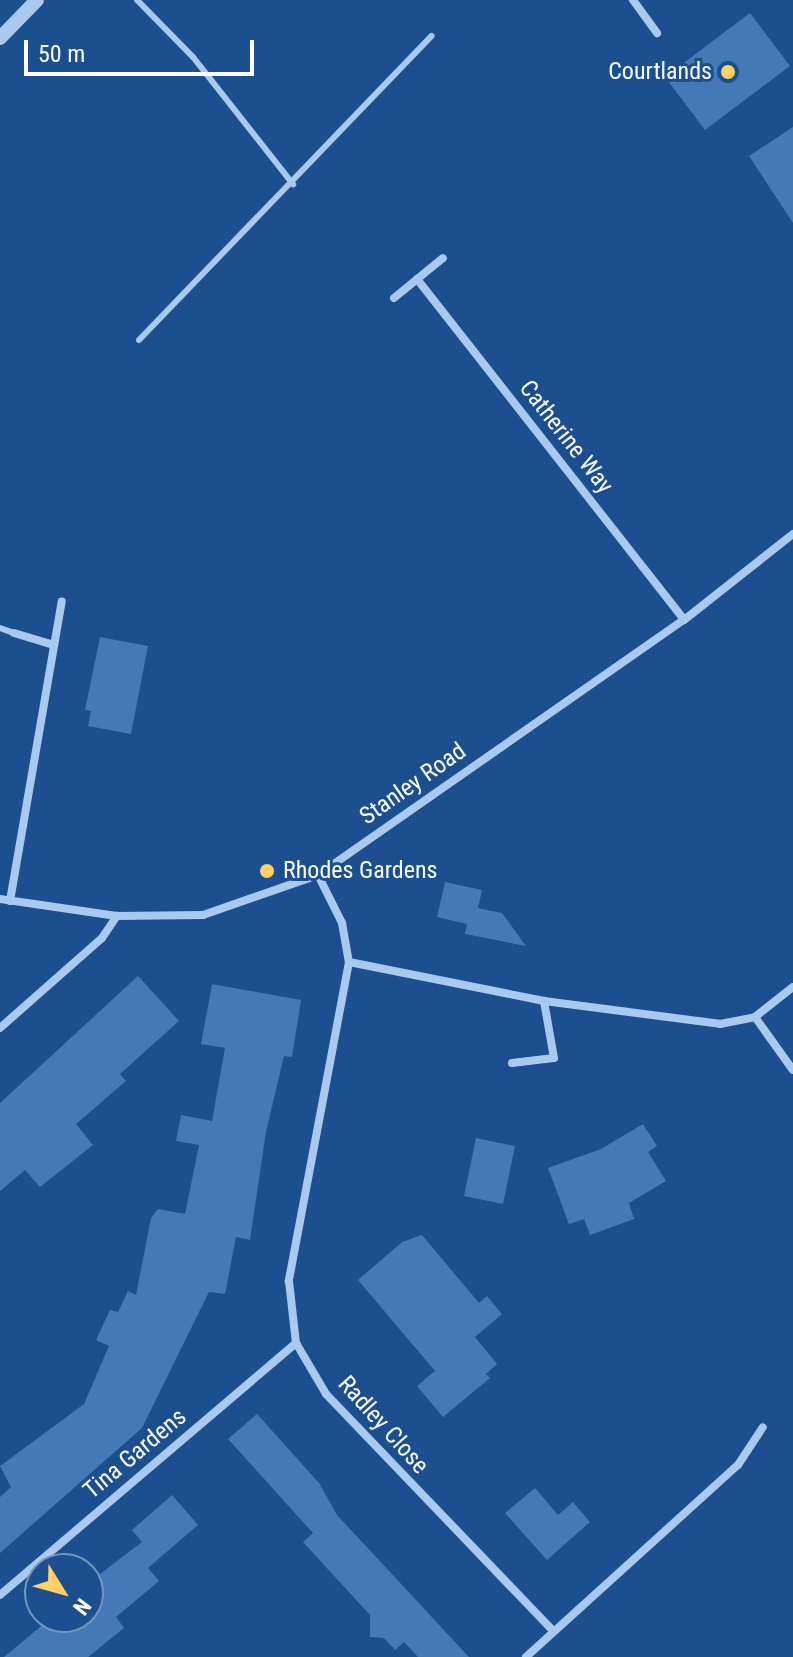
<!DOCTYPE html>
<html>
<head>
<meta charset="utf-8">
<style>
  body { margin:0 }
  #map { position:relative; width:793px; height:1657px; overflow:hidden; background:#1b4f8f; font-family:"Roboto Condensed",sans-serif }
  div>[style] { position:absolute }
  .building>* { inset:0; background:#4478b7 }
  .service>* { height:6px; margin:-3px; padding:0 3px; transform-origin:3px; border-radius:3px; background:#a9c9ee }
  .minor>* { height:8px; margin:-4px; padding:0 4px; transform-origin:4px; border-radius:4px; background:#a9c9ee }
  .tertiary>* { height:14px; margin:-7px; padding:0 7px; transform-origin:7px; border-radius:7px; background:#a9c9ee }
  .dots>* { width:22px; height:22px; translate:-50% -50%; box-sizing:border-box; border:4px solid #1b4f8f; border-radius:50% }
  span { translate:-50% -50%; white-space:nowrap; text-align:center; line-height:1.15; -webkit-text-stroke:6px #1b4f8f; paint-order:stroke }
  .poi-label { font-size:24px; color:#fff }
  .right { translate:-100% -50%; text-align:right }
  .left { translate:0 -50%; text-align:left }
  .street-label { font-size:24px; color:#fff }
  .north { position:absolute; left:24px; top:1553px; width:80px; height:80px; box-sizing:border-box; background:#1b4f8f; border:2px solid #7695bc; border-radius:50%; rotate:127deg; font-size:22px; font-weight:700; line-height:32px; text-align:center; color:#fff }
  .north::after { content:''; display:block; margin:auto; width:28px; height:36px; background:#ffd166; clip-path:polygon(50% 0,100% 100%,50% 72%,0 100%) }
  .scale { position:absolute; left:24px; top:40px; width:230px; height:36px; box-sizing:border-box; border:4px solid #fff; border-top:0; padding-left:10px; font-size:24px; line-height:28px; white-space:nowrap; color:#fff; -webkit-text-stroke:6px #1b4f8f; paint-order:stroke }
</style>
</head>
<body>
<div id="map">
  <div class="building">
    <div style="clip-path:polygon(750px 13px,790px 66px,705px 130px,665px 77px)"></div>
    <div style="clip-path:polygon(793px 127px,793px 223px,749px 156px)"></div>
    <div style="clip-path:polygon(100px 637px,148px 646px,131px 734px,88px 726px,91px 711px,85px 710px)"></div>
    <div style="clip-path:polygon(445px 882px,482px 890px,478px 908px,502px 913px,526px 946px,465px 934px,467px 924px,437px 917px)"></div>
    <div style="clip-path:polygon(138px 976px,179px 1021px,120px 1074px,126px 1081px,76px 1124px,93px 1145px,40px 1187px,25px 1170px,0 1191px,0 1103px)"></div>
    <div style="clip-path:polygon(212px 984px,301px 1000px,292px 1057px,284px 1056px,266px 1132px,250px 1240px,236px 1237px,225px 1294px,209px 1292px,142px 1428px,0 1553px,0 1497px,11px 1487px,0 1466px,84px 1404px,109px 1346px,96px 1340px,110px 1310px,118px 1312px,128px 1291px,136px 1295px,151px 1218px,158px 1209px,185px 1214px,199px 1145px,176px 1141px,181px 1115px,212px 1121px,225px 1048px,201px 1044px)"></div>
    <div style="clip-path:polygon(643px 1124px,657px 1146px,648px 1152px,666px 1181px,629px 1203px,634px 1219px,590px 1235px,584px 1219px,569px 1224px,548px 1168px,601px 1149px)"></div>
    <div style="clip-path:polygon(476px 1138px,515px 1146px,503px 1204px,464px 1196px)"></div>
    <div style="clip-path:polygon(422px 1235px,479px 1303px,487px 1296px,502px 1314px,475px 1337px,497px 1364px,486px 1374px,490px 1378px,443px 1417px,417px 1386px,435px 1371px,358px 1280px,402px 1242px)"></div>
    <div style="clip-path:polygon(257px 1414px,319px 1483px,337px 1515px,469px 1657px,418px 1657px,404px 1642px,395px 1650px,384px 1638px,370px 1637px,370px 1615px,303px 1542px,313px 1533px,228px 1439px)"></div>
    <div style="clip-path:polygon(535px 1488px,558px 1515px,573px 1502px,590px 1522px,547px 1560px,505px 1513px)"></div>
    <div style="clip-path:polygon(172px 1495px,198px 1525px,148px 1568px,159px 1581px,116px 1617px,124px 1628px,88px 1657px,4px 1657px,52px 1617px,88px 1617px,88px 1583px,142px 1542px,132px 1530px)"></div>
  </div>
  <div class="service">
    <div style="left:137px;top:0;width:80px;rotate:45.5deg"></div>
    <div style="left:193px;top:57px;width:162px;rotate:51.8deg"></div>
    <div style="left:139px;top:340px;width:422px;rotate:-46.1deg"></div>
    <div style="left:0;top:628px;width:15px;rotate:20deg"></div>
  </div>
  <div class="minor">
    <div style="left:633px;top:0;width:41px;rotate:54deg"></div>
    <div style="left:417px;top:279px;width:433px;rotate:51.9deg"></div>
    <div style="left:394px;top:298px;width:63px;rotate:-39.2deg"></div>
    <div style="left:14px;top:633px;width:42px;rotate:16.7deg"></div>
    <div style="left:318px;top:875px;width:54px;rotate:63.4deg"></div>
    <div style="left:342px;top:923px;width:40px;rotate:80deg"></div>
    <div style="left:349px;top:962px;width:199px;rotate:11.3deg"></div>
    <div style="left:544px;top:1001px;width:177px;rotate:7.4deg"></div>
    <div style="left:720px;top:1024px;width:36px;rotate:-11deg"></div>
    <div style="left:755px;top:1017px;width:48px;rotate:-38.3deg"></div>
    <div style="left:0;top:899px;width:118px;rotate:8.3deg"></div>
    <div style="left:117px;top:916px;width:86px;rotate:-0.7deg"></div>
    <div style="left:203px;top:915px;width:122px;rotate:-19.2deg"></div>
    <div style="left:318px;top:875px;width:446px;rotate:-34.9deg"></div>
    <div style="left:684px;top:620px;width:139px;rotate:-38.3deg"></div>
    <div style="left:10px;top:901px;width:304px;rotate:-80.2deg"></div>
    <div style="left:349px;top:962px;width:325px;rotate:100.7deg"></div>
    <div style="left:289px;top:1281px;width:62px;rotate:83.6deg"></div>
    <div style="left:296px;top:1343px;width:59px;rotate:59.5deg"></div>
    <div style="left:326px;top:1394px;width:328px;rotate:46.2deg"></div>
    <div style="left:755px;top:1017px;width:65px;rotate:54.4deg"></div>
    <div style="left:0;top:1028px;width:136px;rotate:-41.4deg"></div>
    <div style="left:102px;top:938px;width:27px;rotate:-56deg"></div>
    <div style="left:512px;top:1063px;width:42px;rotate:-6.8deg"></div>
    <div style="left:554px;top:1058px;width:58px;rotate:-100deg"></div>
    <div style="left:0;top:1595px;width:389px;rotate:-40.4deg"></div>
    <div style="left:526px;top:1657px;width:286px;rotate:-42.2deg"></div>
    <div style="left:738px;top:1465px;width:45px;rotate:-56.7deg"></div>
  </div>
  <div class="tertiary">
    <div style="left:0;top:38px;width:53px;rotate:-45.8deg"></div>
  </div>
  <div class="dots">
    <div style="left:728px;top:72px;background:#ffd166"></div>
    <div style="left:267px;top:871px;background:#ffd166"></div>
  </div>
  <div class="poi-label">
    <span class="right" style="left:712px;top:72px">Courtlands</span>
    <span class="left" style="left:283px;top:871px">Rhodes Gardens</span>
  </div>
  <div class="street-label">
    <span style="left:566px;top:437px;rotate:52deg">Catherine Way</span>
    <span style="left:413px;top:784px;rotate:-35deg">Stanley Road</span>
    <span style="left:383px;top:1425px;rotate:48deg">Radley Close</span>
    <span style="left:135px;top:1454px;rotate:-40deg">Tina Gardens</span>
  </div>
  <div class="north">N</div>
  <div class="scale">50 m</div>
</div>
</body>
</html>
